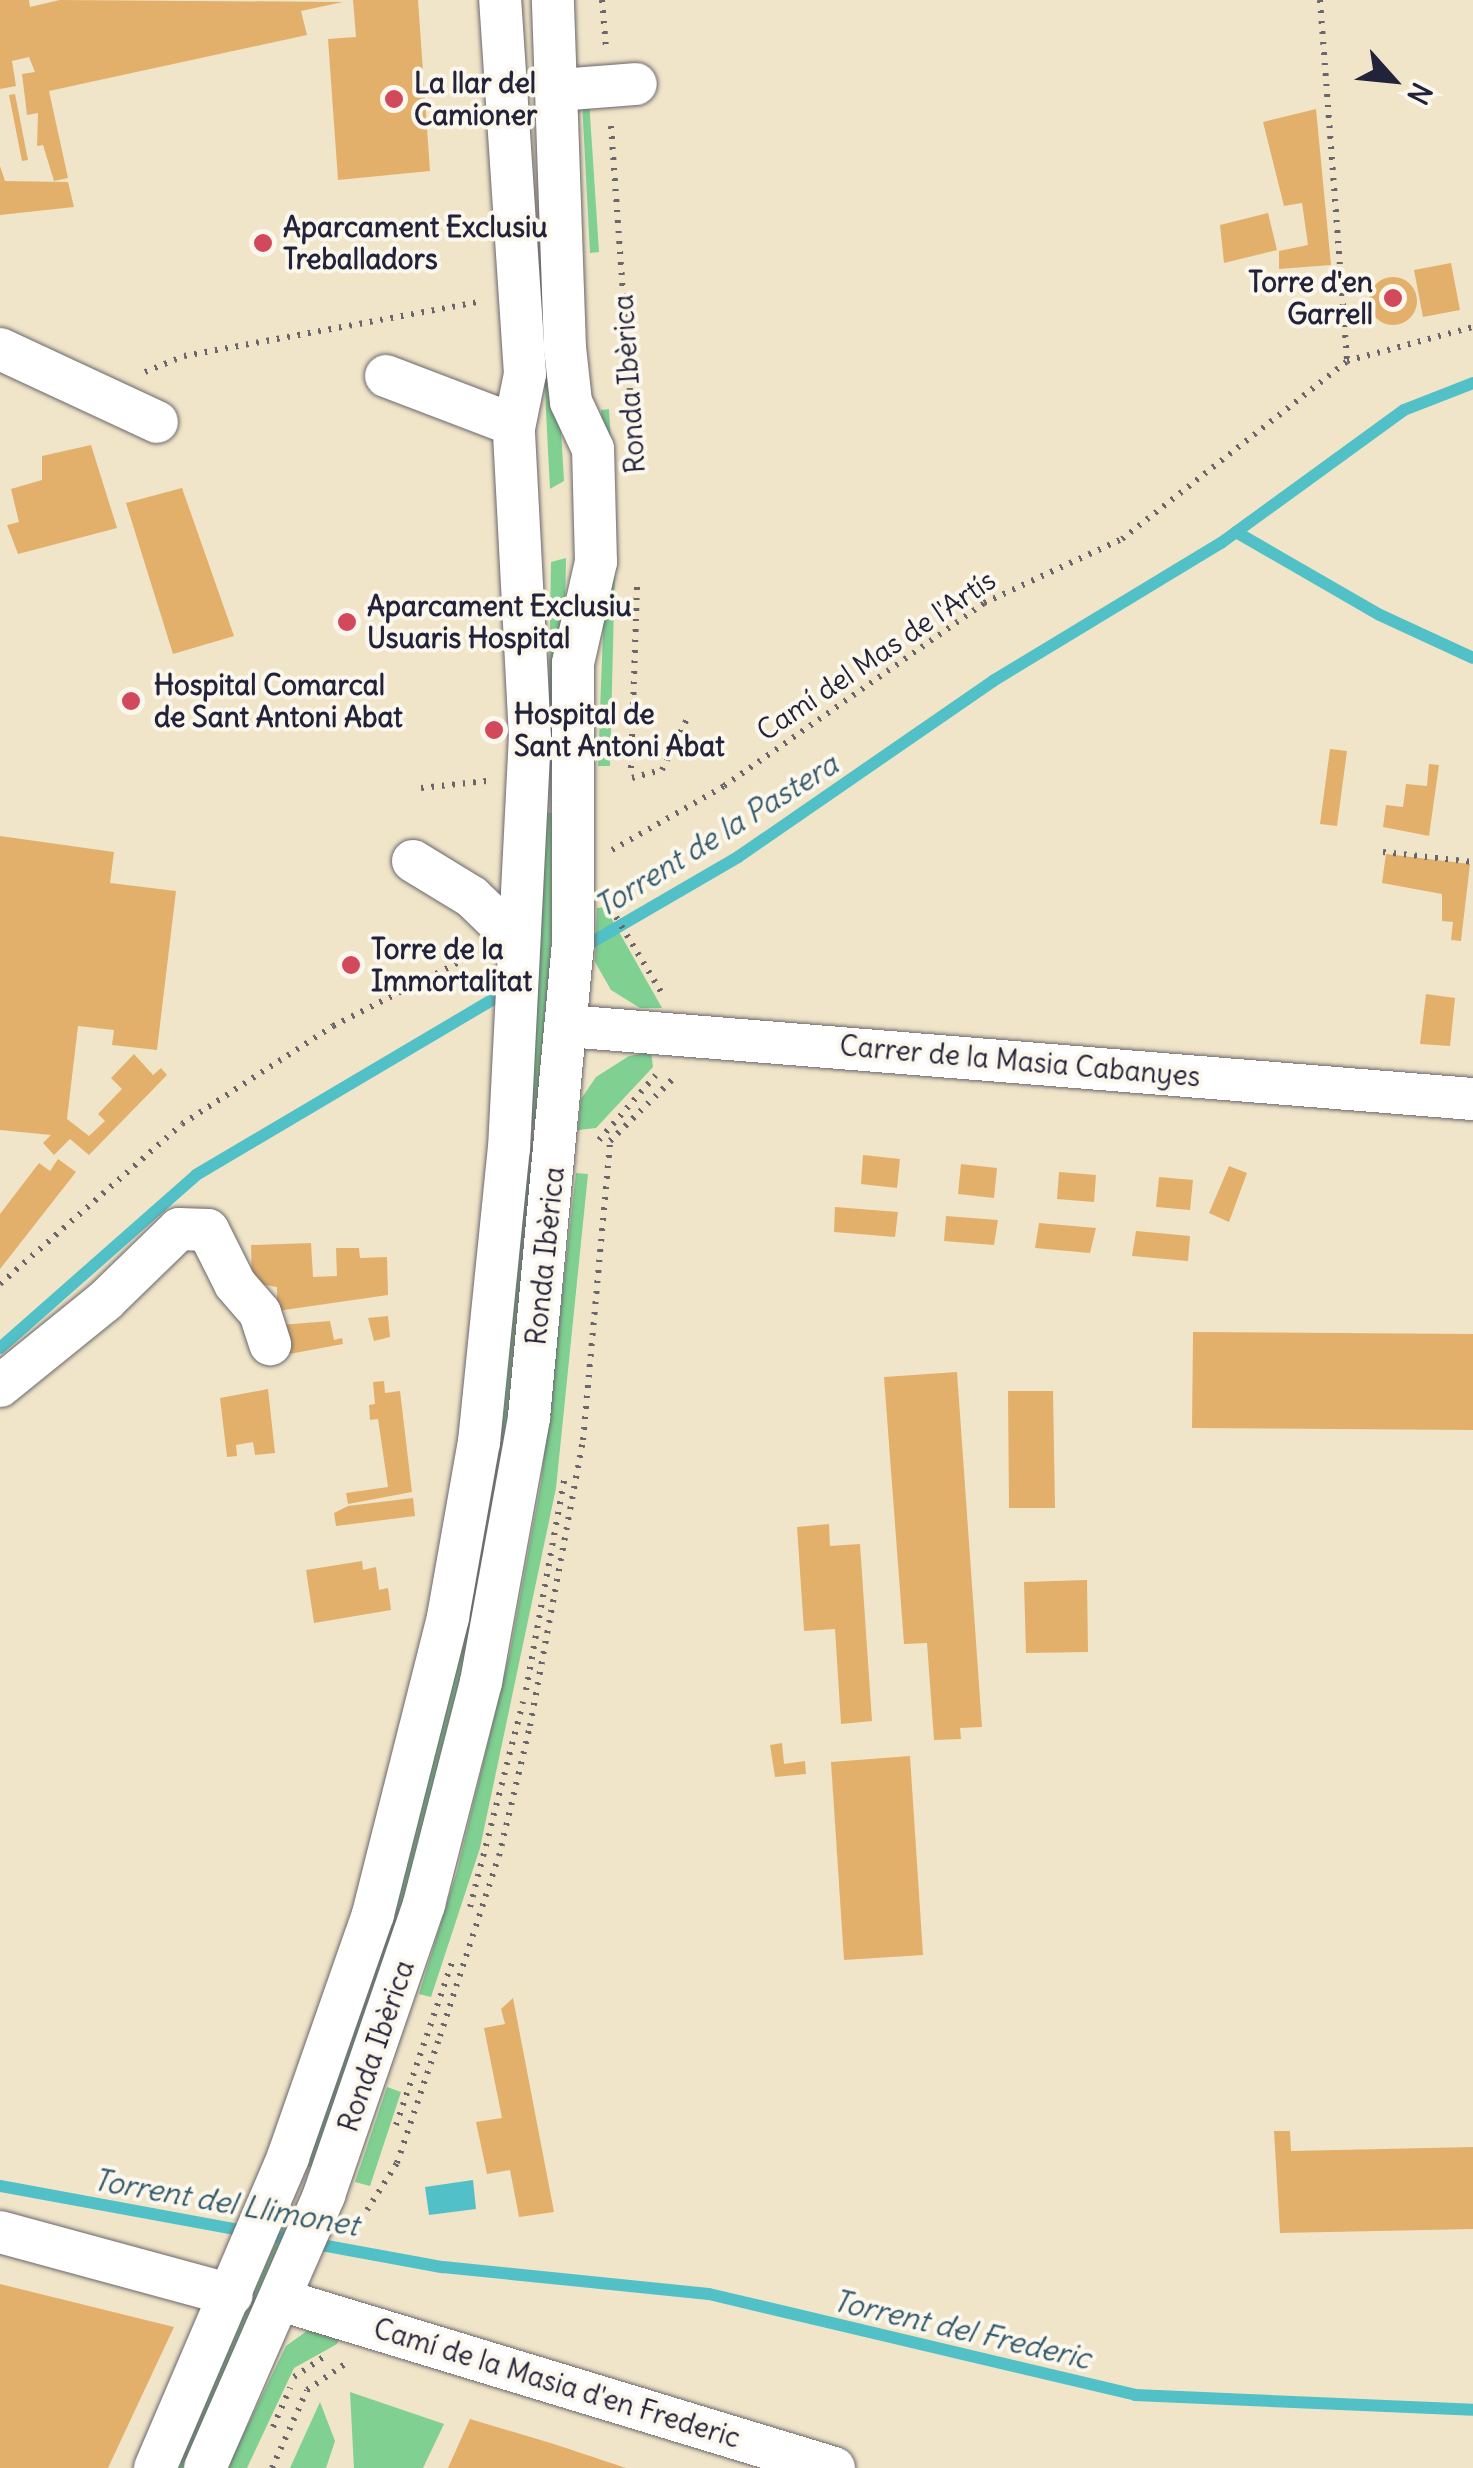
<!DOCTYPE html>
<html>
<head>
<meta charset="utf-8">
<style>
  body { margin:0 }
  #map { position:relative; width:1473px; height:2468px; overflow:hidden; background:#f0e5c8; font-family:Delius,sans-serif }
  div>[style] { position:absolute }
  .green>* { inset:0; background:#7fd091 }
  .water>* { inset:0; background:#52c1c7 }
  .stream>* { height:12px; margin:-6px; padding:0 6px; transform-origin:6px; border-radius:6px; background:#52c1c7 }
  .building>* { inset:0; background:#e3b06b }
  .round { border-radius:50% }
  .path>* { height:6px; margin-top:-3px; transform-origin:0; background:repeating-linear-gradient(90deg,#6a666c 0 2.5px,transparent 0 10.5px) }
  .roads { filter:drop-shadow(0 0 2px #6a666c) drop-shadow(0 0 2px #6a666c) }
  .minor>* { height:42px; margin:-21px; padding:0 21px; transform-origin:21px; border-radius:21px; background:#fff }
  .dots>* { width:28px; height:28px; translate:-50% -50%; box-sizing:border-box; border:5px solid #fbf7ec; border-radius:50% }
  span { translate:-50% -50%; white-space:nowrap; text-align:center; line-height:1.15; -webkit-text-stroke:8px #fbf7ec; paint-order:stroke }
  .poi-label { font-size:28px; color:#22223b; font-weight:700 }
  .left { translate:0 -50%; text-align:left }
  .right { translate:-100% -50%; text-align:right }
  .street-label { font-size:28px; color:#22223b }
  .water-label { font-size:30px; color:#335a6c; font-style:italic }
  .north { position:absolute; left:1343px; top:30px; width:100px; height:100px; -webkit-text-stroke:8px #fbf7ec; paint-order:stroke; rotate:117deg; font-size:28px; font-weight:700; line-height:40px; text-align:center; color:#22223b }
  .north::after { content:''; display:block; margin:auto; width:35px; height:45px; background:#22223b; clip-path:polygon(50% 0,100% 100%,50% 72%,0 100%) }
</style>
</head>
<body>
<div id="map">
  <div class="green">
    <div style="clip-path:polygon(589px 100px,599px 252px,590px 253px,582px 101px)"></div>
    <div style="clip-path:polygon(554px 313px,564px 481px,550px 489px,541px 314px)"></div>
    <div style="clip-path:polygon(609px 409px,616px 527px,610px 766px,598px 766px,607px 525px,601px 410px)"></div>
    <div style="clip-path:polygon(566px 558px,562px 765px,548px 766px,551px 562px)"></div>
    <div style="clip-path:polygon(546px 813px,558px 813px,554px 907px,539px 1125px,529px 1126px)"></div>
    <div style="clip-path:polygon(605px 907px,662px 1008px,640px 1008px,611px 990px,595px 962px,597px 908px)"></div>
    <div style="clip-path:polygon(651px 1052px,653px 1067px,596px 1128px,578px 1130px,581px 1099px,596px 1077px,629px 1056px)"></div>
    <div style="clip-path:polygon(528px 1167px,537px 1167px,513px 1383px,468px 1656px,425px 1835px,313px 2168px,307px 2166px)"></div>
    <div style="clip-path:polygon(576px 1173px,588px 1174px,556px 1488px,480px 1848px,431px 1997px,419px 1994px,457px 1871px,510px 1652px,541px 1482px)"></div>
    <div style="clip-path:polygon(387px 2087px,401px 2092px,370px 2186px,355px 2182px)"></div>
    <div style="clip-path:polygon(292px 2205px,301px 2207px,185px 2468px,176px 2468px)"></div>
    <div style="clip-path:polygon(311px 2328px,340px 2337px,337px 2344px,294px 2368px,247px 2468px,227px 2468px,286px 2346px)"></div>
    <div style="clip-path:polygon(350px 2392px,444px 2424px,423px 2468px,354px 2468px)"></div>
    <div style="clip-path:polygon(320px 2402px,335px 2441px,326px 2468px,290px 2468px)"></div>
  </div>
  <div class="water">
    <div style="clip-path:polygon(473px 2180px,476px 2209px,429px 2215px,425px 2187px)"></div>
  </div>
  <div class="stream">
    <div style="left:1236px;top:532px;width:166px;rotate:30deg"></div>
    <div style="left:1380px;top:615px;width:102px;rotate:24.8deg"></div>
    <div style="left:580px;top:949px;width:183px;rotate:-30.2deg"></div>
    <div style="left:738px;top:857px;width:310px;rotate:-34.6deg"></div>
    <div style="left:993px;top:681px;width:267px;rotate:-31.2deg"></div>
    <div style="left:1221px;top:543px;width:226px;rotate:-36deg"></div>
    <div style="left:1404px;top:410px;width:74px;rotate:-21.4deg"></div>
    <div style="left:0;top:1348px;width:261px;rotate:-41.4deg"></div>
    <div style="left:196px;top:1175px;width:361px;rotate:-30.6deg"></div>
    <div style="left:0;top:2186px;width:450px;rotate:10.4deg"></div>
    <div style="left:443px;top:2267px;width:267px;rotate:5.8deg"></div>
    <div style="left:709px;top:2294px;width:438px;rotate:13.3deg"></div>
    <div style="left:1135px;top:2395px;width:338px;rotate:2.5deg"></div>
  </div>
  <div class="building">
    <div style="clip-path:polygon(0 0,29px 0,30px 7px,60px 0,343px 2px,301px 11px,307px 35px,49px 91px,68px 178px,54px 181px,43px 145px,37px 146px,38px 113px,27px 115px,22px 74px,35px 72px,29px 57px,12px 61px,16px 86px,0 89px)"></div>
    <div style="clip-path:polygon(353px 0,418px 0,430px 171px,338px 180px,328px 39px,356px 37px)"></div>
    <div style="clip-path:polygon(15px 94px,28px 160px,22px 161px,9px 95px)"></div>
    <div style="clip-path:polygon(1316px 109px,1331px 265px,1279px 269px,1279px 251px,1308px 245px,1302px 203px,1284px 206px,1263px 122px)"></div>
    <div style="clip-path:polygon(0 166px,5px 181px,68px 182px,74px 207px,0 215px)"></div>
    <div style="clip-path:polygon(1268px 213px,1277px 250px,1224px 263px,1220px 225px)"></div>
    <div style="clip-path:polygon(1451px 263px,1460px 310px,1423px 317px,1414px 270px)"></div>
    <div class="round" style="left:1369px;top:277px;width:48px;height:48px"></div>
    <div style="clip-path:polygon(91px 445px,117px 528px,18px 554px,7px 525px,19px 522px,11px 489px,42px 480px,42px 456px)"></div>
    <div style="clip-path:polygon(182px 488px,234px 636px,173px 654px,126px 503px)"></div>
    <div style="clip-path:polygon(1330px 749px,1347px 751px,1337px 826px,1320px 824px)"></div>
    <div style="clip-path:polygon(1429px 764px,1439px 765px,1429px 836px,1383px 827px,1386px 805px,1403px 807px,1406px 784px,1427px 786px)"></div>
    <div style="clip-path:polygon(0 836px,114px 852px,110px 883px,176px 891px,157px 1050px,112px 1045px,114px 1030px,78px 1026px,67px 1119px,89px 1136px,105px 1121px,98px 1114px,122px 1089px,111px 1078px,134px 1054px,153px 1075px,161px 1068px,167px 1075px,89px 1155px,70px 1139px,54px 1155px,43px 1143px,51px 1135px,0 1130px)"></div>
    <div style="clip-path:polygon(1386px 854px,1470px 864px,1461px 941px,1451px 940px,1453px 922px,1442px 921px,1442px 894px,1382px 883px)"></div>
    <div style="clip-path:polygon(1426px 994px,1455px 998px,1450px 1046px,1420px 1044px)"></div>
    <div style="clip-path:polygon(863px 1155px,900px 1159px,897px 1188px,861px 1184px)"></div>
    <div style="clip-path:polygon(58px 1159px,76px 1172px,0 1269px,0 1214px,39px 1163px,50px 1171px)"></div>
    <div style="clip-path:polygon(961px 1164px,997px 1168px,994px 1198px,958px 1194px)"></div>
    <div style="clip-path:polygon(1229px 1166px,1247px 1173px,1229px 1222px,1209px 1213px)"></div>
    <div style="clip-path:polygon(1059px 1172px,1096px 1175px,1094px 1202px,1057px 1199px)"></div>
    <div style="clip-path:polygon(1159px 1177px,1193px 1180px,1190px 1210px,1156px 1207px)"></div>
    <div style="clip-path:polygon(835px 1207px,898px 1212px,895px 1237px,834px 1232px)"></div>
    <div style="clip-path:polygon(946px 1216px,998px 1220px,994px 1245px,944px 1241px)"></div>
    <div style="clip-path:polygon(1039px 1223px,1096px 1228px,1090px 1253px,1035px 1248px)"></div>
    <div style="clip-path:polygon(1136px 1231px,1190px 1236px,1188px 1261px,1132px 1256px)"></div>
    <div style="clip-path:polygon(311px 1243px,313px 1277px,337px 1276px,336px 1248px,359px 1248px,360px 1258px,387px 1257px,388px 1295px,277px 1311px,277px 1287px,252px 1283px,251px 1245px)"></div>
    <div style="clip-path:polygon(388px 1316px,390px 1337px,374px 1341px,368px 1318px)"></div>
    <div style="clip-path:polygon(330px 1321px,334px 1340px,342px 1338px,343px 1344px,284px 1355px,281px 1325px)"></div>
    <div style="clip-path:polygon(1193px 1332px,1473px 1334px,1473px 1430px,1192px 1428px)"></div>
    <div style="clip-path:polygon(957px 1372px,982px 1727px,960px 1728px,961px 1739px,934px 1740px,927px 1643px,904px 1644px,884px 1377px)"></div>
    <div style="clip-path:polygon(384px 1381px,385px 1393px,400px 1391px,412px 1492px,348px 1504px,346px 1493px,388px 1487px,378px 1419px,370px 1420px,369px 1405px,375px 1404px,373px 1382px)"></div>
    <div style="clip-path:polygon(268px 1389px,275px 1453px,255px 1455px,253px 1442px,236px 1445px,237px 1456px,227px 1457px,220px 1398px)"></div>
    <div style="clip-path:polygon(1008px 1391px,1053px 1391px,1055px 1508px,1009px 1508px)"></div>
    <div style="clip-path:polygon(413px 1498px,415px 1516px,336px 1526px,334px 1513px,348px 1506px)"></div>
    <div style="clip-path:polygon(829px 1524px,830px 1546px,860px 1544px,872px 1721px,841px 1724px,835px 1629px,804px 1631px,797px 1527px)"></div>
    <div style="clip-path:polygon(362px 1561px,363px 1570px,376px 1567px,379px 1590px,388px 1588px,391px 1610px,314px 1623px,306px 1570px)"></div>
    <div style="clip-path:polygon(1087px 1580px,1088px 1652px,1026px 1653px,1024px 1582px)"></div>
    <div style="clip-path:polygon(782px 1743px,784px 1764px,805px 1761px,806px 1774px,775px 1777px,770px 1745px)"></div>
    <div style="clip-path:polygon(910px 1756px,923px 1955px,844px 1960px,831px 1762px)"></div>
    <div style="clip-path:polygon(513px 1998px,554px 2212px,519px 2217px,510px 2170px,487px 2174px,476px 2122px,502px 2118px,484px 2028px,505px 2024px,501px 2009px)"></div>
    <div style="clip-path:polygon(1274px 2131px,1290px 2131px,1291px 2151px,1473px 2147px,1473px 2229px,1280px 2233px)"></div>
    <div style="clip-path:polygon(0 2284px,174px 2327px,108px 2468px,0 2468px)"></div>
    <div style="clip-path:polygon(470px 2419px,557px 2445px,626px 2468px,448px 2468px)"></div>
  </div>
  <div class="path">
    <div style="left:602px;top:0;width:48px;rotate:85.2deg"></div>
    <div style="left:1320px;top:0;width:362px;rotate:85.7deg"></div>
    <div style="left:611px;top:126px;width:307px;rotate:85.9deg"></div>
    <div style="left:145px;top:372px;width:42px;rotate:-22.3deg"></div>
    <div style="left:184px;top:356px;width:300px;rotate:-10.4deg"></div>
    <div style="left:631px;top:768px;width:183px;rotate:-88.1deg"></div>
    <div style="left:632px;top:778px;width:31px;rotate:-15deg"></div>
    <div style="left:662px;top:770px;width:59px;rotate:-63.9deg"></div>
    <div style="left:421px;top:788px;width:66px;rotate:-6.1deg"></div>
    <div style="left:612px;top:850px;width:129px;rotate:-29.7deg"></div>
    <div style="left:724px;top:786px;width:318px;rotate:-35.1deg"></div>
    <div style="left:984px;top:603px;width:152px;rotate:-24.9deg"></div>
    <div style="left:1122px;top:539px;width:287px;rotate:-38.3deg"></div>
    <div style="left:1347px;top:361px;width:131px;rotate:-15.1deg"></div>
    <div style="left:1383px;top:852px;width:91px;rotate:6.3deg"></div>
    <div style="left:616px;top:917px;width:87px;rotate:59deg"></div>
    <div style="left:599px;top:1140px;width:86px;rotate:-48.8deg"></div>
    <div style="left:0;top:1284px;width:242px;rotate:-41.3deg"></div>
    <div style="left:182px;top:1124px;width:180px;rotate:-33deg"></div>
    <div style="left:333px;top:1026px;width:159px;rotate:-26.9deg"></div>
    <div style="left:526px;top:1690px;width:218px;rotate:-79.7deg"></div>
    <div style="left:470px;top:1907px;width:212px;rotate:-75.5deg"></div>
    <div style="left:396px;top:2125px;width:178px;rotate:-71deg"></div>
    <div style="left:367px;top:2210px;width:56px;rotate:-57.4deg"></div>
    <div style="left:397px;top:2163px;width:134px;rotate:-71.3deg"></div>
    <div style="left:440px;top:2036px;width:189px;rotate:-71.9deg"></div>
    <div style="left:499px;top:1856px;width:134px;rotate:-76.6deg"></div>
    <div style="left:530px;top:1726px;width:291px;rotate:-79.5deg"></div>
    <div style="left:583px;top:1440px;width:300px;rotate:-84.8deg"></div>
    <div style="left:610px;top:1141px;width:94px;rotate:-44.6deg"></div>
    <div style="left:294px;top:2377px;width:37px;rotate:-34deg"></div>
    <div style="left:273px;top:2427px;width:43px;rotate:-66.4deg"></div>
    <div style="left:272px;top:2468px;width:85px;rotate:-65.8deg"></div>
    <div style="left:307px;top:2390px;width:46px;rotate:-34.4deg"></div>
  </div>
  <div class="roads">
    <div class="minor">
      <div style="left:559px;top:90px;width:77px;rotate:-4.5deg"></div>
      <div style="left:0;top:349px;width:173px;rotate:24.9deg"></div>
      <div style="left:386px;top:376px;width:137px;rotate:20.9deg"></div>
      <div style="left:413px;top:861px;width:69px;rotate:31.4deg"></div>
      <div style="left:472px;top:897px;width:39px;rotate:44deg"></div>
      <div style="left:567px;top:1026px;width:909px;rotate:4.61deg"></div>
      <div style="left:0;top:1386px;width:135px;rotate:-39deg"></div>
      <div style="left:105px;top:1301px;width:103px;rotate:-44.2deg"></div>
      <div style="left:179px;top:1229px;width:29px;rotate:2deg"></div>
      <div style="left:208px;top:1230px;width:60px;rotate:63.4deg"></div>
      <div style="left:235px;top:1284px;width:38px;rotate:49deg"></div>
      <div style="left:260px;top:1313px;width:33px;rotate:72deg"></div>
      <div style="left:0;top:2232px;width:240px;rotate:15.2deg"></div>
      <div style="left:281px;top:2300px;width:578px;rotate:16.9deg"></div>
      <div style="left:155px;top:2468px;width:338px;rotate:-66.8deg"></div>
      <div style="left:288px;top:2157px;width:257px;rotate:-70.7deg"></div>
      <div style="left:373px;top:1914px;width:306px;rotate:-75.8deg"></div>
      <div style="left:448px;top:1617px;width:178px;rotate:-80deg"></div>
      <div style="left:479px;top:1442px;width:295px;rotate:-84.2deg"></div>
      <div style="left:509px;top:1149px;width:412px;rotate:-87.1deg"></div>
      <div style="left:530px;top:738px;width:310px;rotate:-93deg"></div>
      <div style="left:514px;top:428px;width:55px;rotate:-78.5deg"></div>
      <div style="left:525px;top:374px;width:375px;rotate:-93.8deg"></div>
      <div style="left:205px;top:2468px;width:298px;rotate:-66.4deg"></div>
      <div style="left:324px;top:2195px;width:308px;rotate:-71deg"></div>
      <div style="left:424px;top:1904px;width:229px;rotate:-75.6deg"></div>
      <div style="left:481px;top:1682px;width:269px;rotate:-79.7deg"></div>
      <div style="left:529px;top:1417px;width:473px;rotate:-84.7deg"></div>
      <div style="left:573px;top:946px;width:283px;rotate:-90deg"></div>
      <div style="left:573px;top:663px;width:104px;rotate:-77.2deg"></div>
      <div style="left:596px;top:562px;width:113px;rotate:-91.5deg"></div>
      <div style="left:593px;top:449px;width:52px;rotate:-115.1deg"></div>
      <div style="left:571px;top:402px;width:54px;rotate:-96.3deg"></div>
      <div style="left:565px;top:348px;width:348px;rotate:-92deg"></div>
    </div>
  </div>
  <div class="dots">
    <div style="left:394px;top:99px;background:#d1495b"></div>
    <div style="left:263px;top:243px;background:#d1495b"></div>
    <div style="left:1393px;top:298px;background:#d1495b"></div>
    <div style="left:347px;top:622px;background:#d1495b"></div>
    <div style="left:131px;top:701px;background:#d1495b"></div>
    <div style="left:494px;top:730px;background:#d1495b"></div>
    <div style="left:351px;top:965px;background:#d1495b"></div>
  </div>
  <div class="poi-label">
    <span class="left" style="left:414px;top:99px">La llar del<br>Camioner</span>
    <span class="left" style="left:283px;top:243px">Aparcament Exclusiu<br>Treballadors</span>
    <span class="right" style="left:1373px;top:298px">Torre d'en<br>Garrell</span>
    <span class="left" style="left:367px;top:622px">Aparcament Exclusiu<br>Usuaris Hospital</span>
    <span class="left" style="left:154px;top:701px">Hospital Comarcal<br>de Sant Antoni Abat</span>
    <span class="left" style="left:514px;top:730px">Hospital de<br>Sant Antoni Abat</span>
    <span class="left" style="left:371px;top:965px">Torre de la<br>Immortalitat</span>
  </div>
  <div class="street-label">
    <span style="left:629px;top:384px;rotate:-94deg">Ronda Ibèrica</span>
    <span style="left:876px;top:655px;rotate:-34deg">Camí del Mas de l'Artís</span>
    <span style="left:1020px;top:1061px;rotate:5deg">Carrer de la Masia Cabanyes</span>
    <span style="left:545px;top:1256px;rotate:-84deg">Ronda Ibèrica</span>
    <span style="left:376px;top:2046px;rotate:-71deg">Ronda Ibèrica</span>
    <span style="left:557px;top:2383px;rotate:17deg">Camí de la Masia d'en Frederic</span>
  </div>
  <div class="water-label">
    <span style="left:716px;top:835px;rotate:-32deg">Torrent de la Pastera</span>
    <span style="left:226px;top:2202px;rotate:10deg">Torrent del Llimonet</span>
    <span style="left:962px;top:2329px;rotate:13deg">Torrent del Frederic</span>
  </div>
  <div class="north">N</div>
</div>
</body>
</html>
